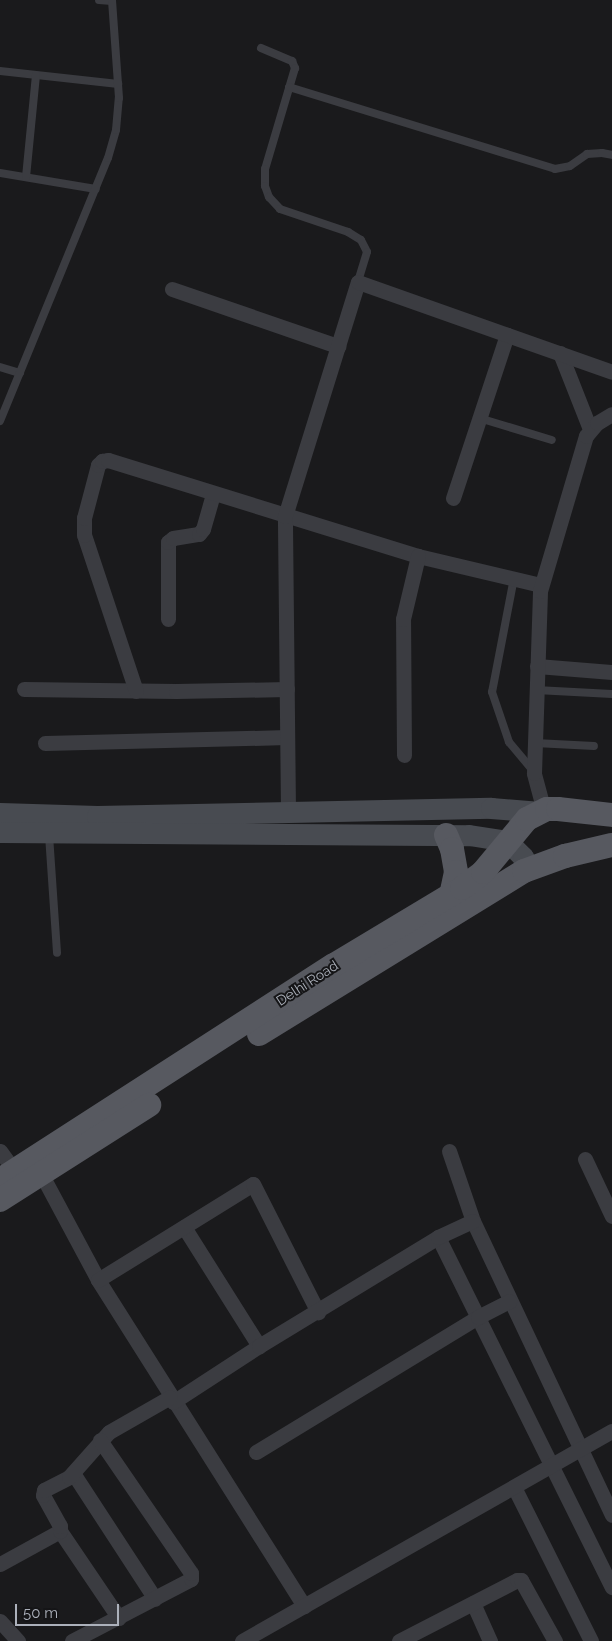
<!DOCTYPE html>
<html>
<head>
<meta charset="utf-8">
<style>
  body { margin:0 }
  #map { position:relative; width:612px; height:1641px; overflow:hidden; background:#1a1a1c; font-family:Raleway,sans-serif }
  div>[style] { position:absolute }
  .lane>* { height:8px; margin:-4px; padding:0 4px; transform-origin:4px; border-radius:4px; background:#3b3c41 }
  .street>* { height:15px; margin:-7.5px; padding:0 7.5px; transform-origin:7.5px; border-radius:7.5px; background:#3b3c41 }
  .secondary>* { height:21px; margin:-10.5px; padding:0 10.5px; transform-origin:10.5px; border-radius:10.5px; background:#484b51 }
  .primary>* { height:24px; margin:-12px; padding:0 12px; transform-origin:12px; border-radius:12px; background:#575960 }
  span { translate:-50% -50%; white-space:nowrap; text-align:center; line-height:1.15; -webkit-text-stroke:4px #151517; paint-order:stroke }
  .street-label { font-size:14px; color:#acb1bb }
  .scale { position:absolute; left:15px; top:1604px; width:104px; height:22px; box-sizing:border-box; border:2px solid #acb1bb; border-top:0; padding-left:6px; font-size:15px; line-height:18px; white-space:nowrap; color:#acb1bb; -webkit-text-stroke:4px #151517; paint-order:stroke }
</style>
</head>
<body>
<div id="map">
  <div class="lane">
    <div style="left:99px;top:0;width:13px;rotate:4deg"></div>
    <div style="left:261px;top:48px;width:34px;rotate:23deg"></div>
    <div style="left:292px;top:61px;width:8px;rotate:67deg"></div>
    <div style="left:295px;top:68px;width:105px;rotate:106.5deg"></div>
    <div style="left:265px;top:169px;width:17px;rotate:90deg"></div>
    <div style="left:265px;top:186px;width:12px;rotate:70deg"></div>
    <div style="left:269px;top:197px;width:16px;rotate:47deg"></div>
    <div style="left:280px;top:209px;width:72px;rotate:18.7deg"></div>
    <div style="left:348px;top:232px;width:15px;rotate:32deg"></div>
    <div style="left:361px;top:240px;width:13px;rotate:63deg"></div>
    <div style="left:367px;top:252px;width:31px;rotate:107deg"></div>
    <div style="left:0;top:71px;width:119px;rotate:6.3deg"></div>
    <div style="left:289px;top:87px;width:278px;rotate:17.1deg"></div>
    <div style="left:555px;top:169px;width:15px;rotate:-11deg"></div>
    <div style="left:570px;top:166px;width:21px;rotate:-35deg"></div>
    <div style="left:587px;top:154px;width:15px;rotate:-4deg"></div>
    <div style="left:602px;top:153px;width:10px;rotate:11deg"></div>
    <div style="left:0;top:173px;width:97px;rotate:9.5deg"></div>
    <div style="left:26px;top:177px;width:102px;rotate:-84.4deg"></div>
    <div style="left:0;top:367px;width:21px;rotate:17deg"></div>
    <div style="left:479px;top:418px;width:76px;rotate:16.8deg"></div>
    <div style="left:0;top:421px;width:284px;rotate:-67.7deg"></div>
    <div style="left:108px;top:158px;width:29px;rotate:-74deg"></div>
    <div style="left:116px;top:130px;width:32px;rotate:-85deg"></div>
    <div style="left:119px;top:98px;width:98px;rotate:-94.1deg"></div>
    <div style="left:514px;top:578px;width:116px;rotate:100.9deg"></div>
    <div style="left:492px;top:692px;width:53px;rotate:71.2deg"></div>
    <div style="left:509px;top:742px;width:38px;rotate:50deg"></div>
    <div style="left:536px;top:690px;width:76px;rotate:3deg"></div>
    <div style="left:535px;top:743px;width:59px;rotate:2.9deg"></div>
    <div style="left:49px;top:835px;width:118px;rotate:86.1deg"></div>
  </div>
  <div class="street">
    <div style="left:172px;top:289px;width:176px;rotate:19deg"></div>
    <div style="left:560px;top:353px;width:82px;rotate:68.5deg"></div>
    <div style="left:453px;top:498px;width:172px;rotate:-71.7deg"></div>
    <div style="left:168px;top:619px;width:77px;rotate:-90deg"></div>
    <div style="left:168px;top:542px;width:6px;rotate:-39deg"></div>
    <div style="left:173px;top:538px;width:26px;rotate:-9deg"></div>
    <div style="left:199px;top:534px;width:6px;rotate:-51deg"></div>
    <div style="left:203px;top:529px;width:37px;rotate:-74deg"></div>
    <div style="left:537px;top:666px;width:75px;rotate:4.6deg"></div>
    <div style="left:24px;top:689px;width:152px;rotate:0.8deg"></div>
    <div style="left:176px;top:691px;width:111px;rotate:-1deg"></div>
    <div style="left:136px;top:691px;width:164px;rotate:-108.4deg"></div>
    <div style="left:84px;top:535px;width:17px;rotate:-90deg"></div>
    <div style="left:84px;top:518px;width:55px;rotate:-75.2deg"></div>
    <div style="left:98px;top:465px;width:6px;rotate:-45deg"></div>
    <div style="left:102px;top:461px;width:6px;rotate:-9deg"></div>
    <div style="left:108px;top:460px;width:325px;rotate:17.2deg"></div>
    <div style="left:418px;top:556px;width:126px;rotate:13.3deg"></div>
    <div style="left:45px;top:743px;width:242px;rotate:-1.4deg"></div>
    <div style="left:404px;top:755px;width:136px;rotate:-90.4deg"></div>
    <div style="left:403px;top:619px;width:65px;rotate:-76.6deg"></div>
    <div style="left:288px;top:811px;width:295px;rotate:-90.6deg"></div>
    <div style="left:285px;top:516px;width:245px;rotate:-72.7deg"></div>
    <div style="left:358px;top:282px;width:269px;rotate:19.5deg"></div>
    <div style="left:544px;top:811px;width:39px;rotate:-105deg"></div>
    <div style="left:534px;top:773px;width:182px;rotate:-88.1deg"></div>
    <div style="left:540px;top:591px;width:162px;rotate:-73.5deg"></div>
    <div style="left:586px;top:436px;width:17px;rotate:-50deg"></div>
    <div style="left:597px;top:423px;width:17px;rotate:-31deg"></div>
    <div style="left:0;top:1151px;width:32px;rotate:54deg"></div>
    <div style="left:449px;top:1151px;width:74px;rotate:71.1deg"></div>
    <div style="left:473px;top:1221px;width:325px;rotate:64.7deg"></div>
    <div style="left:585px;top:1159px;width:63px;rotate:64.7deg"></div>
    <div style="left:37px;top:1166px;width:129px;rotate:61.8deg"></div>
    <div style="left:98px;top:1280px;width:386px;rotate:57.7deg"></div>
    <div style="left:184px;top:1227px;width:141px;rotate:57.8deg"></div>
    <div style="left:438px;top:1237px;width:391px;rotate:63.6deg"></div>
    <div style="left:98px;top:1280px;width:182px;rotate:-31.8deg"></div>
    <div style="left:253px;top:1184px;width:144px;rotate:63.1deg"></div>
    <div style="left:173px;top:1402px;width:103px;rotate:-33.1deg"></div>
    <div style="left:259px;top:1346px;width:210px;rotate:-31.3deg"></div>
    <div style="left:438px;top:1237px;width:38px;rotate:-25deg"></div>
    <div style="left:256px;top:1452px;width:260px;rotate:-31.3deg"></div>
    <div style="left:478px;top:1317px;width:35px;rotate:-27deg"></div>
    <div style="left:73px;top:1473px;width:150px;rotate:56.9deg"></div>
    <div style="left:514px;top:1487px;width:172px;rotate:63.4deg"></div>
    <div style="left:60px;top:1531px;width:105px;rotate:55.9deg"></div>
    <div style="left:0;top:1564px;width:68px;rotate:-28.8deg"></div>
    <div style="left:60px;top:1531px;width:5px;rotate:-90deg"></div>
    <div style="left:60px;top:1526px;width:35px;rotate:-119deg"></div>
    <div style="left:43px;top:1495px;width:5px;rotate:-79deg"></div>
    <div style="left:44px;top:1490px;width:28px;rotate:-27deg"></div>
    <div style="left:69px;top:1477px;width:60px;rotate:-48.4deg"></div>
    <div style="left:109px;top:1432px;width:70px;rotate:-29.8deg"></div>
    <div style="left:473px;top:1603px;width:42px;rotate:65.9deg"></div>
    <div style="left:0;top:1621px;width:27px;rotate:48deg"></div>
    <div style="left:72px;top:1641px;width:134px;rotate:-27.5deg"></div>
    <div style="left:191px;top:1579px;width:6px;rotate:-90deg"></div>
    <div style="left:191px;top:1573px;width:161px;rotate:-124.4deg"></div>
    <div style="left:242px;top:1641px;width:425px;rotate:-29.6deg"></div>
    <div style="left:399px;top:1641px;width:133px;rotate:-27.3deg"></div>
    <div style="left:517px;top:1580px;width:4px"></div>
    <div style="left:521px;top:1580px;width:70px;rotate:60.9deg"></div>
  </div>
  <div class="secondary">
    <div style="left:0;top:813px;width:97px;rotate:1.8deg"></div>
    <div style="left:97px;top:816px;width:394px;rotate:-1.2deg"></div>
    <div style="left:491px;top:808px;width:49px;rotate:4.7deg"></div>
    <div style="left:0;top:832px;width:469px;rotate:0.4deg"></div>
    <div style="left:469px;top:835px;width:38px;rotate:9deg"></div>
    <div style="left:507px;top:841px;width:23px;rotate:45deg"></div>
    <div style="left:523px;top:857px;width:13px;rotate:77deg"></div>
  </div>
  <div class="primary">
    <div style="left:446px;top:835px;width:15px;rotate:67deg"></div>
    <div style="left:452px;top:849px;width:23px;rotate:80deg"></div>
    <div style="left:456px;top:872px;width:24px;rotate:102deg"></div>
    <div style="left:259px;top:1034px;width:311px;rotate:-31.6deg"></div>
    <div style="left:524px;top:871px;width:44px;rotate:-20.1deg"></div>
    <div style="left:565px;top:856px;width:48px;rotate:-13.2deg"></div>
    <div style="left:0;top:1180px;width:397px;rotate:-32.8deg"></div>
    <div style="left:334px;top:965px;width:149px;rotate:-31deg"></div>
    <div style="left:462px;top:888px;width:26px;rotate:-37deg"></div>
    <div style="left:483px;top:872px;width:69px;rotate:-50.3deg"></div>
    <div style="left:527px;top:819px;width:22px;rotate:-27deg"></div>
    <div style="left:547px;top:809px;width:11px"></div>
    <div style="left:558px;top:809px;width:54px;rotate:6.3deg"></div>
    <div style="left:0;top:1200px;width:177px;rotate:-32.5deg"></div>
  </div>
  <div class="street-label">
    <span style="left:307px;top:983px;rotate:-33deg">Delhi Road</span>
  </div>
  <div class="scale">50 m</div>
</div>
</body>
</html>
